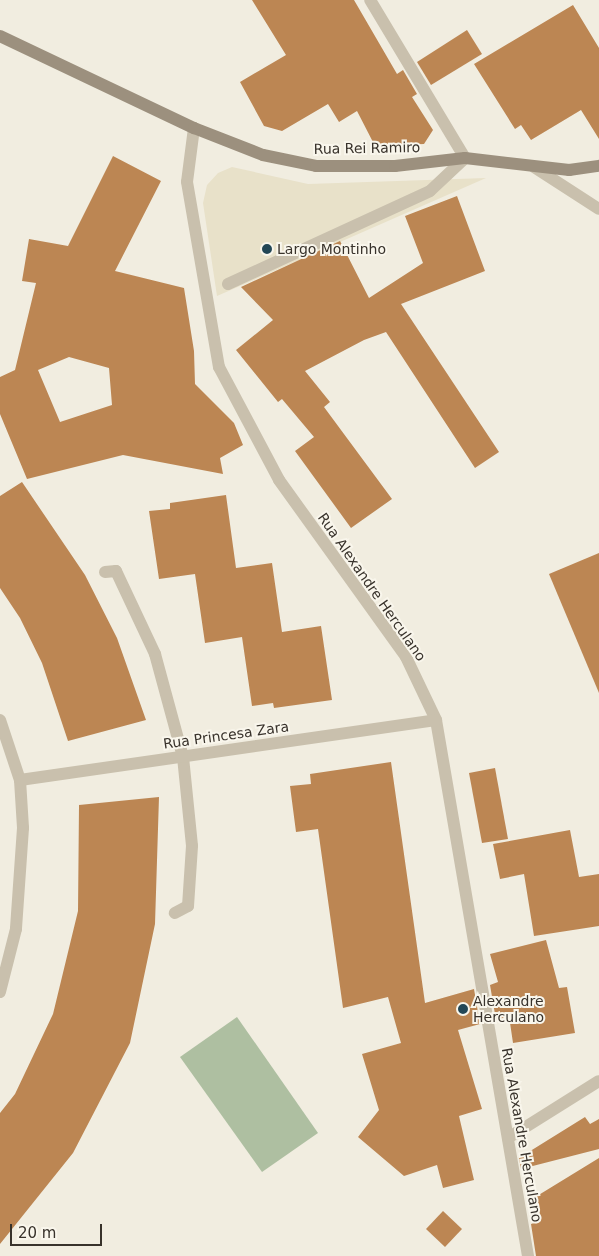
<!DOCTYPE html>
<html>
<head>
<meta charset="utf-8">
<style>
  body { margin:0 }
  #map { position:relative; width:599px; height:1256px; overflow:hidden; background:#f1ede0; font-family:"DejaVu Sans",sans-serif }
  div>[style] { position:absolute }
  .green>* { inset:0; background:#aebfa1 }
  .plaza>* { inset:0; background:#e8e1c9 }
  .building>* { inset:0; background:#bc8653 }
  .lane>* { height:12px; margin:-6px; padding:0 6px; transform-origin:6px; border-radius:6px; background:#c9c0ad }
  .street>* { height:12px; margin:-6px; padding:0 6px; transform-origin:6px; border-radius:6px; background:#c9c0ad }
  .secondary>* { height:12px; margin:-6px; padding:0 6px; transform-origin:6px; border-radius:6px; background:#9c907e }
  .dots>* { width:14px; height:14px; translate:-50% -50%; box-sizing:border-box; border:2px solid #f9f6ec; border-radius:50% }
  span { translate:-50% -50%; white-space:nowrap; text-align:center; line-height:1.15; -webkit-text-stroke:4px #f9f6ec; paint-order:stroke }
  .street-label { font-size:14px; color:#38322b }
  .poi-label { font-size:14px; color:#38322b }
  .left { translate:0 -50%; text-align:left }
  .scale { position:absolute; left:10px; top:1224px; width:92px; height:22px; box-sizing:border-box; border:2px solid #38322b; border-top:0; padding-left:6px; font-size:15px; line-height:18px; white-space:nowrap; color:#38322b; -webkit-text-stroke:4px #f9f6ec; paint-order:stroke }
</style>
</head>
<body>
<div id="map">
  <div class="green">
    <div style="clip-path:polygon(237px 1017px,318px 1133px,262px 1172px,180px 1057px)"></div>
  </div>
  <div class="plaza">
    <div style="clip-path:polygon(232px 167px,308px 184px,486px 178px,217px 296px,203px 203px,207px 185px,218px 173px)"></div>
  </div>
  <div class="building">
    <div style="clip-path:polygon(252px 0,354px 0,397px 74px,403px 70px,417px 94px,412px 97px,433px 130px,424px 144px,375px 146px,357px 111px,339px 122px,328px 104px,282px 131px,264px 126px,240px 82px,286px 55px)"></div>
    <div style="clip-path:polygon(573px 5px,599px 48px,599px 139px,581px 110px,531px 140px,521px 125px,515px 129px,474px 64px)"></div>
    <div style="clip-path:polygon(467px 30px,482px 54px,431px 85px,417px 62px)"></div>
    <div style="clip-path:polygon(evenodd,113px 156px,161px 181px,115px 271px,184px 288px,194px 351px,195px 384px,234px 423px,243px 445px,220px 458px,223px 474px,123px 455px,27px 479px,0 414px,0 377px,15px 370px,36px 283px,22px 281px,29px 239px,68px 246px,113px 156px,69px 357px,109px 368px,112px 405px,60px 422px,38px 370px,69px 357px)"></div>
    <div style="clip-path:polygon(457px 196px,485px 271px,401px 304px,499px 452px,475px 468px,386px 332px,364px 340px,305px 371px,330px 402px,324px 407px,392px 499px,351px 528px,295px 451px,314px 437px,282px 399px,278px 402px,236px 350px,273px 320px,241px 287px,340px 241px,369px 298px,423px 263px,405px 216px)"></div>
    <div style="clip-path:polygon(22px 482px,85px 575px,117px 638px,146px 720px,68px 741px,42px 663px,20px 618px,0 588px,0 496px)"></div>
    <div style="clip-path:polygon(226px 495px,236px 568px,272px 563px,282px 632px,321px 626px,332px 700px,274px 708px,273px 703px,252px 706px,242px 637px,205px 643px,195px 574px,159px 579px,149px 511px,170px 509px,170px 503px)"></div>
    <div style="clip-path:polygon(599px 553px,599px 693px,549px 574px)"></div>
    <div style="clip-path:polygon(391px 762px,425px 1003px,474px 989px,480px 1024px,458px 1030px,482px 1109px,459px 1116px,474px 1180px,443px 1188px,437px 1165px,404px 1176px,358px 1137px,379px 1110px,362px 1054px,401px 1043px,388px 997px,343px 1008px,318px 829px,296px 832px,290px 786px,311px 784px,310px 774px)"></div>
    <div style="clip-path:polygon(495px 768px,508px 839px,482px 843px,469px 773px)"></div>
    <div style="clip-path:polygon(159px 797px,155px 924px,130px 1043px,73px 1153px,0 1244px,0 1113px,15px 1094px,53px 1014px,78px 911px,79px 805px)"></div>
    <div style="clip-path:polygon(570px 830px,579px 877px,599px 874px,599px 926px,534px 936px,524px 874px,500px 879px,493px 844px)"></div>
    <div style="clip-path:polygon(546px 940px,559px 988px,567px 987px,575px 1033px,513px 1043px,509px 1016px,496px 1020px,490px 985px,498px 982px,490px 954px)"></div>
    <div style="clip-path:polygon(585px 1117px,590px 1124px,599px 1119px,599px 1149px,521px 1169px,519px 1158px)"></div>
    <div style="clip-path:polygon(599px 1158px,599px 1256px,536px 1256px,531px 1224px,541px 1221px,537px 1196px)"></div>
    <div style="clip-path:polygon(443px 1211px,462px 1229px,445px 1247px,426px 1229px)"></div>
  </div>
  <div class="lane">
    <div style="left:105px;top:572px;width:11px;rotate:-5deg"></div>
    <div style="left:116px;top:571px;width:92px;rotate:64.8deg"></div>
    <div style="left:155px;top:654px;width:107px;rotate:74.8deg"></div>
    <div style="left:183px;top:757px;width:89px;rotate:84.2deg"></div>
    <div style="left:192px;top:846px;width:60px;rotate:93.8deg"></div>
    <div style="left:188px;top:906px;width:15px;rotate:152deg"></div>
  </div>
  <div class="street">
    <div style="left:194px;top:128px;width:54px;rotate:97.4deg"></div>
    <div style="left:187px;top:182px;width:188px;rotate:80.2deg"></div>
    <div style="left:219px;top:367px;width:128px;rotate:62deg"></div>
    <div style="left:279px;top:480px;width:218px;rotate:54.3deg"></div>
    <div style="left:406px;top:657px;width:70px;rotate:64.5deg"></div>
    <div style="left:436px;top:720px;width:544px;rotate:80.26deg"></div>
    <div style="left:534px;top:167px;width:77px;rotate:32.9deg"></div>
    <div style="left:228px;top:284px;width:222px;rotate:-24.7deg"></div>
    <div style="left:430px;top:191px;width:48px;rotate:-43.3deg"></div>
    <div style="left:465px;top:158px;width:184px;rotate:-121deg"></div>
    <div style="left:0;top:720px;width:63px;rotate:71.6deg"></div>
    <div style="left:20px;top:780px;width:48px;rotate:86.4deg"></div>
    <div style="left:23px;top:828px;width:101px;rotate:94deg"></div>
    <div style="left:16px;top:929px;width:65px;rotate:104.3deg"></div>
    <div style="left:20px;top:780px;width:420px;rotate:-8.2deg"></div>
    <div style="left:508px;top:1138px;width:107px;rotate:-32.1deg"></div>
  </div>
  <div class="secondary">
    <div style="left:0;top:36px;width:215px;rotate:25.4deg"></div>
    <div style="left:194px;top:128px;width:74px;rotate:21.4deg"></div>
    <div style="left:263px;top:155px;width:54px;rotate:11.7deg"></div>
    <div style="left:316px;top:166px;width:79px"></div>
    <div style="left:395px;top:166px;width:70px;rotate:-6.5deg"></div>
    <div style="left:465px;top:158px;width:105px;rotate:6.6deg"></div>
    <div style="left:569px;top:170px;width:30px;rotate:-8deg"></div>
  </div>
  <div class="dots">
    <div style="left:267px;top:249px;background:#234756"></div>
    <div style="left:463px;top:1009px;background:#234756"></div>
  </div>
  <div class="street-label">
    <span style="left:367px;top:148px;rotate:-1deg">Rua Rei Ramiro</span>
    <span style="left:372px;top:587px;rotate:55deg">Rua Alexandre Herculano</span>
    <span style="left:226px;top:735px;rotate:-8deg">Rua Princesa Zara</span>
    <span style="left:522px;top:1135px;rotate:80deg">Rua Alexandre Herculano</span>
  </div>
  <div class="poi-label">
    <span class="left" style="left:277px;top:249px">Largo Montinho</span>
    <span class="left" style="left:473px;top:1009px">Alexandre<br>Herculano</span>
  </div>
  <div class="scale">20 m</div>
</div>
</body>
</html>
